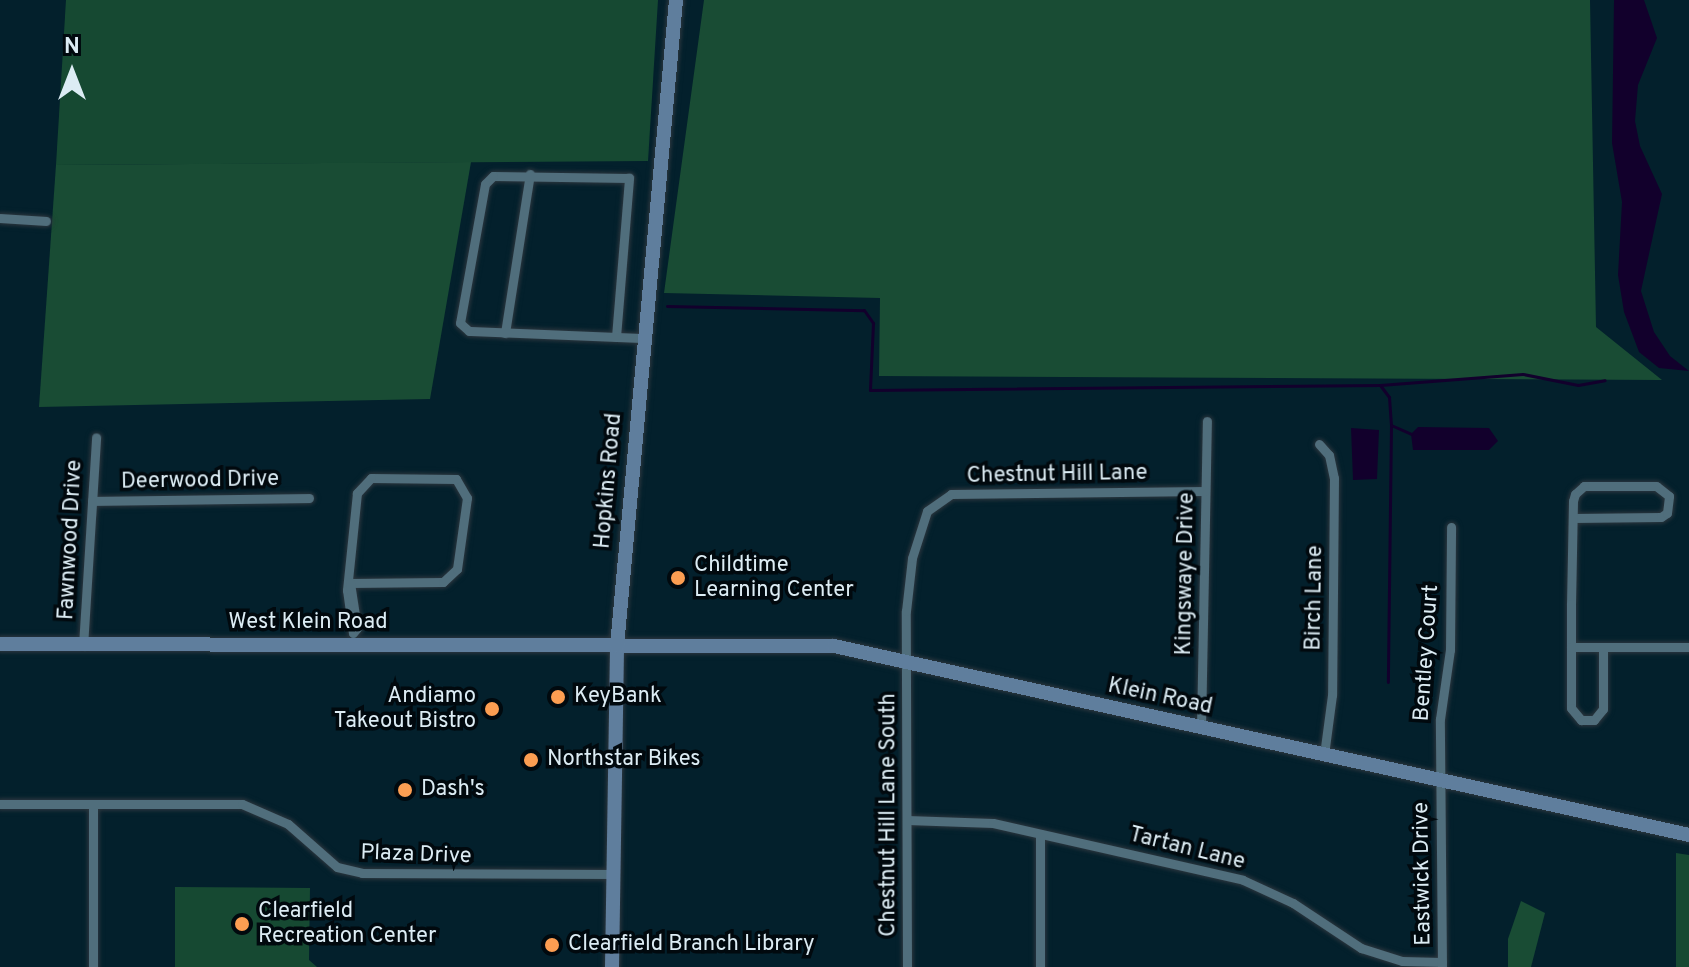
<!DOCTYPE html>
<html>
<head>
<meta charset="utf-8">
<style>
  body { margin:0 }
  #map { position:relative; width:1689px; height:967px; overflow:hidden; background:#03202c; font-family:Overpass,sans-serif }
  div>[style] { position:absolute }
  .green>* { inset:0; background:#164932 }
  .forest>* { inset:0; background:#194c34 }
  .water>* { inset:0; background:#12002c }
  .stream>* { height:3px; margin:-1.5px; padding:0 1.5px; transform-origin:1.5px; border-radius:1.5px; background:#12002c }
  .roads { filter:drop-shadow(0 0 2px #2c363e) drop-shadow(0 0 2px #2c363e) }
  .street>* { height:9px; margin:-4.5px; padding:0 4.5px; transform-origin:4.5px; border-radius:4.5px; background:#506e7c }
  .secondary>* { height:14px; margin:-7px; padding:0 7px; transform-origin:7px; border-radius:7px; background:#5f7e9d }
  .dots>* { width:22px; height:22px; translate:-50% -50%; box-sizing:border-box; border:4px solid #01090e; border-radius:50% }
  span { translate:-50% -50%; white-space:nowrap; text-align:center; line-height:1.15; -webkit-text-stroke:7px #01090e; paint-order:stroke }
  .street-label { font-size:22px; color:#dcecf4 }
  .poi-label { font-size:22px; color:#dcecf4 }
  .left { translate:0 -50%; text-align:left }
  .right { translate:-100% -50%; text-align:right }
  .north { position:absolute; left:32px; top:32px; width:80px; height:80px; -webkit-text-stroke:6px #01090e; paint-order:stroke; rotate:0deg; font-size:22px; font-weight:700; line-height:32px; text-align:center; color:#dcecf4 }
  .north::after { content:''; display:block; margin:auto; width:28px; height:36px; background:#dcecf4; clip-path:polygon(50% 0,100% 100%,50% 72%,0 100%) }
</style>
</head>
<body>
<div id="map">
  <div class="green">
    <div style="clip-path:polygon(66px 0,658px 0,648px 161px,56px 165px)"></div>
    <div style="clip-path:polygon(1676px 853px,1689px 855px,1689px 967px,1676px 967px)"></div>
    <div style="clip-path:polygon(175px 887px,310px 888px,309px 960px,317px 967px,175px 967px)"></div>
  </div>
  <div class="forest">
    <div style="clip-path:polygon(704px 0,1590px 0,1596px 327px,1662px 380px,879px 376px,880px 298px,664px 293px)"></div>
    <div style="clip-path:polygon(471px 162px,430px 399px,39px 407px,56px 165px)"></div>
    <div style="clip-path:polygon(1521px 901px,1545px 913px,1531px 967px,1508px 967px,1508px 939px)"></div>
  </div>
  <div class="water">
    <div style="clip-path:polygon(1614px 0,1644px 0,1657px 38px,1638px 85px,1635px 121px,1640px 146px,1662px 194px,1641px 291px,1654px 332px,1670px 356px,1689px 371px,1659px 368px,1639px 352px,1624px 312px,1618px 275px,1622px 202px,1612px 143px)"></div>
    <div style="clip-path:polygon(1418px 427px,1489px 428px,1498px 441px,1489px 450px,1413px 450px,1411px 434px)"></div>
    <div style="clip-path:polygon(1351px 428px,1379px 430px,1377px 479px,1353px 480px)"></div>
  </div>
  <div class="stream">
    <div style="left:667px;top:306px;width:197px;rotate:1.2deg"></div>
    <div style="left:864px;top:310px;width:16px;rotate:55deg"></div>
    <div style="left:873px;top:323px;width:67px;rotate:92.6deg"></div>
    <div style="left:870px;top:390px;width:510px;rotate:-0.56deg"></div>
    <div style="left:1380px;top:385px;width:15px;rotate:53deg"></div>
    <div style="left:1389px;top:397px;width:28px;rotate:86deg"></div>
    <div style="left:1391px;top:425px;width:257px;rotate:90.7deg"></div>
    <div style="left:1380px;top:385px;width:143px;rotate:-4.4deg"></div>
    <div style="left:1523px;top:374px;width:56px;rotate:11.3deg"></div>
    <div style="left:1578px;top:385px;width:27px;rotate:-10deg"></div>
    <div style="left:1391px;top:425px;width:22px;rotate:24deg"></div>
  </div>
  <div class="roads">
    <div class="street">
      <div style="left:0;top:218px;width:46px;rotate:3.7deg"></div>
      <div style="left:505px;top:333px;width:161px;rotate:-81.1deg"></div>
      <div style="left:616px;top:337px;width:160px;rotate:-85.3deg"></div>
      <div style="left:629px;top:178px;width:136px;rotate:-179.2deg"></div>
      <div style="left:493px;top:176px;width:11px;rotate:135deg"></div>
      <div style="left:485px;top:184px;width:141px;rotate:100.2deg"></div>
      <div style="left:460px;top:323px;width:12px;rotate:42deg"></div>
      <div style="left:469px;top:331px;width:174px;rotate:2.3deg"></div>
      <div style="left:1319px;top:444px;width:15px;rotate:48deg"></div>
      <div style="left:1329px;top:455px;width:24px;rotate:78deg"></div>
      <div style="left:1334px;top:478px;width:217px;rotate:90.5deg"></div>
      <div style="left:1332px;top:695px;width:61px;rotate:97.6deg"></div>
      <div style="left:92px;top:501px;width:217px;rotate:-0.8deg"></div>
      <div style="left:1573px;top:518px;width:88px;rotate:-0.7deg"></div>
      <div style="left:1661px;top:517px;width:7px;rotate:-34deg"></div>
      <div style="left:1667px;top:513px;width:17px;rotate:-83deg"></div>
      <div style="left:1669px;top:496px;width:16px;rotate:-142deg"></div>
      <div style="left:1656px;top:486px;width:72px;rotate:180deg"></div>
      <div style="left:1584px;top:486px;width:12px;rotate:138deg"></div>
      <div style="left:1575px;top:494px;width:7px;rotate:106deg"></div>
      <div style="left:1573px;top:501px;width:103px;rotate:91.1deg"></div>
      <div style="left:1571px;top:604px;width:104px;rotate:90deg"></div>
      <div style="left:1571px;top:708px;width:16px;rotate:50deg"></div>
      <div style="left:1581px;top:720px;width:13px"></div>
      <div style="left:1594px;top:720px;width:14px;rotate:-51deg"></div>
      <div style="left:1603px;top:709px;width:62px;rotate:-90deg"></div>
      <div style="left:350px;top:583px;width:93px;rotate:-0.6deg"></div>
      <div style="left:443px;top:582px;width:19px;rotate:-43deg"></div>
      <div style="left:457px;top:569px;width:72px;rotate:-82deg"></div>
      <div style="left:467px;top:498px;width:22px;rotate:-120deg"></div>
      <div style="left:456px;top:479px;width:85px;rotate:-179.3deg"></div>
      <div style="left:371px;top:478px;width:21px;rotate:133deg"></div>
      <div style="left:357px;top:493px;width:98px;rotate:95.9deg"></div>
      <div style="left:347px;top:590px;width:43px;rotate:82.1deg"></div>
      <div style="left:353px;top:633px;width:6px;rotate:-51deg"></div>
      <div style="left:357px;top:628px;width:46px;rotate:-98.8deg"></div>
      <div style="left:83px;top:646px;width:209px;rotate:-86.4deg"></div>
      <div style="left:1571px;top:647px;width:118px"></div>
      <div style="left:1201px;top:728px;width:307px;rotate:-88.9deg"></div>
      <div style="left:0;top:804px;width:242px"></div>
      <div style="left:242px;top:804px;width:50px;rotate:23.5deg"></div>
      <div style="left:288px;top:824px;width:65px;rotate:41.3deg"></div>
      <div style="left:337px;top:867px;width:26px;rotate:13deg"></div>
      <div style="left:362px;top:873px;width:250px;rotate:0.2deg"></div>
      <div style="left:907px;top:820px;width:86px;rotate:2deg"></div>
      <div style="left:993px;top:823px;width:256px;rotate:12.8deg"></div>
      <div style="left:1243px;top:880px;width:55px;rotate:24.7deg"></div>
      <div style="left:1293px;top:903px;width:82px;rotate:33.5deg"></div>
      <div style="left:1361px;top:948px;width:43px;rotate:17.6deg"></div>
      <div style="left:1402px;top:961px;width:40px;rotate:1.4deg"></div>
      <div style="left:1040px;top:834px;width:133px;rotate:90deg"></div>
      <div style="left:93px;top:967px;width:163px;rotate:-90deg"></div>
      <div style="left:907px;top:967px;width:356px;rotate:-90.2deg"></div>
      <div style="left:906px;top:611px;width:53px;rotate:-83.5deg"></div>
      <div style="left:912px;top:558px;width:49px;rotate:-72.3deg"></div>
      <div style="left:927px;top:511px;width:29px;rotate:-35deg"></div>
      <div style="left:951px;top:494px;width:254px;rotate:-0.7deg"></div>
      <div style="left:1442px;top:967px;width:248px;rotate:-90.5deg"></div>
      <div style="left:1440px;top:719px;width:70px;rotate:-81.8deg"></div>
      <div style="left:1450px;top:650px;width:123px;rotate:-89.5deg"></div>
    </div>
    <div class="secondary">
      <div style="left:0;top:644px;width:834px;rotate:0.14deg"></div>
      <div style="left:834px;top:646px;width:876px;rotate:12.46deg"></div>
      <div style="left:612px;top:967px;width:321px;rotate:-89.1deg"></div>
      <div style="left:617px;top:646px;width:649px;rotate:-84.78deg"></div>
    </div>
  </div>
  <div class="dots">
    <div style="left:678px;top:578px;background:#fc9e52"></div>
    <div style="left:558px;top:697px;background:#fc9e52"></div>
    <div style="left:492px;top:709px;background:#fc9e52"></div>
    <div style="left:531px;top:760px;background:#fc9e52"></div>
    <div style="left:405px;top:790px;background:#fc9e52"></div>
    <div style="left:242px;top:924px;background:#fc9e52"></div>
    <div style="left:552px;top:945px;background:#fc9e52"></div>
  </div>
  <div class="street-label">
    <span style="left:1057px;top:475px;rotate:-1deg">Chestnut Hill Lane</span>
    <span style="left:200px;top:481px;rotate:-1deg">Deerwood Drive</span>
    <span style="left:609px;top:481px;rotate:-85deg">Hopkins Road</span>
    <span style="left:71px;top:540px;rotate:-87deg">Fawnwood Drive</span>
    <span style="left:1186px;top:574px;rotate:-89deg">Kingswaye Drive</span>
    <span style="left:1315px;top:598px;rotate:-89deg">Birch Lane</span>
    <span style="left:308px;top:623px">West Klein Road</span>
    <span style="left:1427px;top:653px;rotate:-86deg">Bentley Court</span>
    <span style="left:1160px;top:697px;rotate:12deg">Klein Road</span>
    <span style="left:889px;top:815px;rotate:-90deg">Chestnut Hill Lane South</span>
    <span style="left:1187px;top:849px;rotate:14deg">Tartan Lane</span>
    <span style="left:416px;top:855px;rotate:2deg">Plaza Drive</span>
    <span style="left:1423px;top:874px;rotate:-91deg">Eastwick Drive</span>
  </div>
  <div class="poi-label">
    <span class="left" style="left:694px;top:578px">Childtime<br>Learning Center</span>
    <span class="right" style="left:476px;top:709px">Andiamo<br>Takeout Bistro</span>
    <span class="left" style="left:574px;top:697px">KeyBank</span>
    <span class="left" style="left:547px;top:760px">Northstar Bikes</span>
    <span class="left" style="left:421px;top:790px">Dash's</span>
    <span class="left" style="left:258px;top:924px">Clearfield<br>Recreation Center</span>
    <span class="left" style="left:568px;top:945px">Clearfield Branch Library</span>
  </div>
  <div class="north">N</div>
</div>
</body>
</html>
